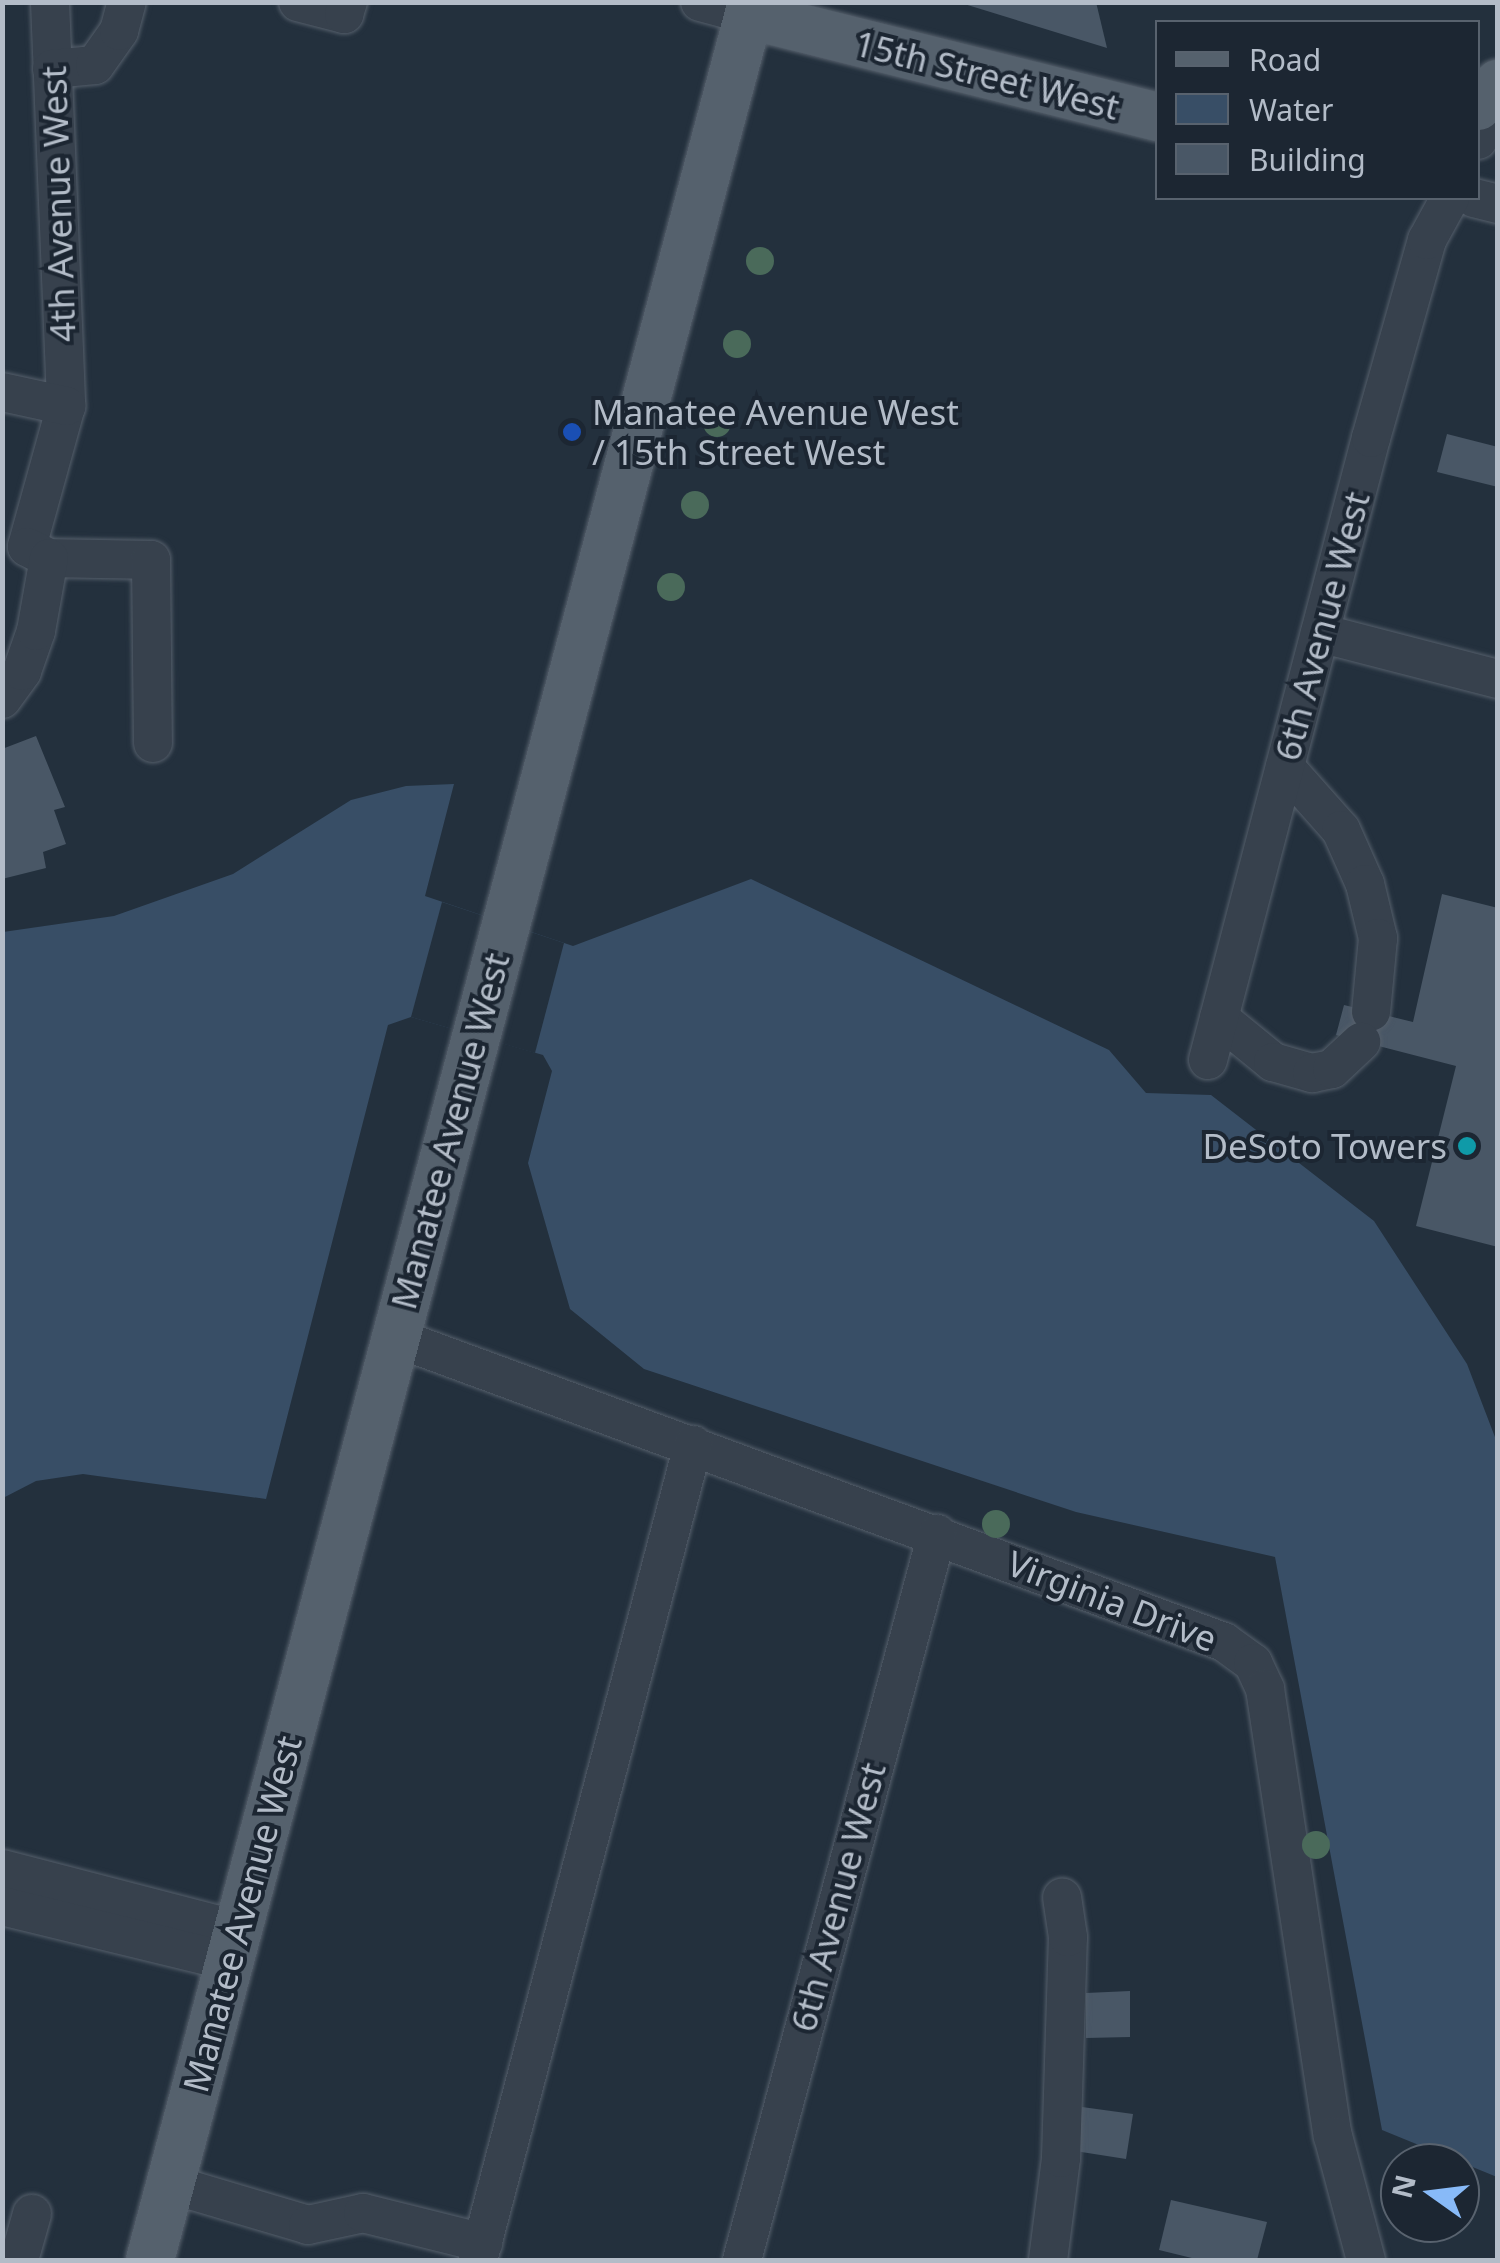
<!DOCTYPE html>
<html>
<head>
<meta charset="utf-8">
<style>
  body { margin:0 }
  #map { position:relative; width:1500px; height:2263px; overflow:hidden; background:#23303d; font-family:"Noto Sans",sans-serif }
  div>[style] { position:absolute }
  .water>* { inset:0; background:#384e66 }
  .pier>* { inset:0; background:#23303d }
  .building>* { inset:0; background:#495766 }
  .roads { filter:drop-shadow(0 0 2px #555f6b) drop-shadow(0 0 2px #555f6b) }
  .minor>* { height:38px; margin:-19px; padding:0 19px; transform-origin:19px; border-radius:19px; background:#37414d }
  .major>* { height:48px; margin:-24px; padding:0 24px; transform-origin:24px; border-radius:24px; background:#55616d }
  .trees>* { width:28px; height:28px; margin:-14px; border-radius:50%; background:#4a6a5a }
  .dots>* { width:28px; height:28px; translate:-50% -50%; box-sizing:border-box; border:5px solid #1c2632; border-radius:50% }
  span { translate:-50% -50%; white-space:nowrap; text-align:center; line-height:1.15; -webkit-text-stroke:8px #1c2632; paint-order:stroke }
  .street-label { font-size:35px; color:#b3bcc8 }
  .poi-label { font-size:35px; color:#b3bcc8 }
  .left { translate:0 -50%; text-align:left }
  .right { translate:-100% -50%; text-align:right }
  .frame { position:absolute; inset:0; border:5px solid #b3bcc8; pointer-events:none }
  .legend { position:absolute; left:1155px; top:20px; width:325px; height:180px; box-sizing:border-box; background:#1c2632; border:2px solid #58626e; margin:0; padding:12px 18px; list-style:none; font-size:30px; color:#b3bcc8 }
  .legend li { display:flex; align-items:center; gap:20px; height:50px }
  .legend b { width:50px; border:2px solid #58626e }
  .north { position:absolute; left:1380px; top:2143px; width:100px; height:100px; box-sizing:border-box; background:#1c2632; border:2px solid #58626e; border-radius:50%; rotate:284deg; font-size:28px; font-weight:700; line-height:40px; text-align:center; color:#b3bcc8 }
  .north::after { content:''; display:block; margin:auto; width:35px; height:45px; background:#88baf8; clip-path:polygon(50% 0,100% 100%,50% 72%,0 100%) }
</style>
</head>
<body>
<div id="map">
  <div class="water">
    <div style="clip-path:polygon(454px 784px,425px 896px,573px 946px,751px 879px,1109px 1050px,1146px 1093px,1211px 1095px,1374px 1221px,1467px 1364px,1498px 1445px,1497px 2177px,1382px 2130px,1275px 1557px,1076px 1512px,644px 1369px,570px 1309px,528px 1163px,552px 1071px,543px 1055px,411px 1017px,388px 1025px,266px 1499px,83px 1474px,36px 1481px,3px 1498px,3px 932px,114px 916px,233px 874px,351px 800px,406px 786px)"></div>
  </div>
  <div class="pier">
    <div style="clip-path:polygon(442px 902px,564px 943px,535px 1053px,411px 1017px)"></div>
  </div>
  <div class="building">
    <div style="clip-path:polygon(961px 2px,1096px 2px,1107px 48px,961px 3px)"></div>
    <div style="clip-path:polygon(1447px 434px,1498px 447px,1498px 487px,1437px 472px)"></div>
    <div style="clip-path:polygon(36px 736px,65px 807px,54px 810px,66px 844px,43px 852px,46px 868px,2px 879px,2px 749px)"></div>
    <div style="clip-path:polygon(1442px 894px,1498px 908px,1498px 1247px,1416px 1226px,1456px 1066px,1336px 1035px,1344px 1005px,1413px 1022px)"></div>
    <div style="clip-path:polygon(1130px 1991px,1130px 2037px,1086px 2038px,1086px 1993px)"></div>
    <div style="clip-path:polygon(1082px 2107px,1133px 2114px,1126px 2159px,1075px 2151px)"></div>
    <div style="clip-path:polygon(1171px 2200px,1267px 2222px,1257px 2260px,1200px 2260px,1159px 2250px)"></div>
  </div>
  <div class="roads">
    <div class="minor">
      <div style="left:50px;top:2px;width:404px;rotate:87.7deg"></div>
      <div style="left:66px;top:406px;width:146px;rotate:105.5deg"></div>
      <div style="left:27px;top:547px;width:25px;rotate:27deg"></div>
      <div style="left:49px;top:558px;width:102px;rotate:1.1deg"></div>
      <div style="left:151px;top:560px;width:183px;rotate:89.4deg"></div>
      <div style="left:298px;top:2px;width:48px;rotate:14.6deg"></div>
      <div style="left:344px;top:14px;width:13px;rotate:-72deg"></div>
      <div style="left:700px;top:2px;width:51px;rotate:14.9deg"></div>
      <div style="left:52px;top:69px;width:43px;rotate:-5.3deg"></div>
      <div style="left:95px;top:65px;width:42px;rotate:-54.8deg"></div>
      <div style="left:119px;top:31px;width:30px;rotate:-75deg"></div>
      <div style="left:1478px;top:140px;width:47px;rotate:-65.1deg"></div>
      <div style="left:1474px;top:198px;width:25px;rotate:14deg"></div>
      <div style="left:2px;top:392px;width:66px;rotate:12.3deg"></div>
      <div style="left:1320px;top:633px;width:184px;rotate:14.5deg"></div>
      <div style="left:2px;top:699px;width:34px;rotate:-54deg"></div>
      <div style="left:22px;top:671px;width:42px;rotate:-70.7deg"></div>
      <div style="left:36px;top:631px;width:74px;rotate:-79.9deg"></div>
      <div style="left:1285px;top:767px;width:84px;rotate:48.4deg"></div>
      <div style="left:1341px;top:830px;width:59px;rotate:66deg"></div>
      <div style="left:1365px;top:884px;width:56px;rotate:76.5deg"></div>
      <div style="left:1378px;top:938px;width:74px;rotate:95.4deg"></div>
      <div style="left:1219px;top:1018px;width:70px;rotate:39.2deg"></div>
      <div style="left:1273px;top:1062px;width:41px;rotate:15.8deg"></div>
      <div style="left:1312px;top:1073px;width:20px;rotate:-11deg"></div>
      <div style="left:1332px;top:1069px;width:40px;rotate:-43deg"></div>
      <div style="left:1208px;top:1060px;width:643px;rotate:-75.32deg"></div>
      <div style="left:1371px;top:438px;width:206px;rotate:-74.2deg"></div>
      <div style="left:1427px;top:240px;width:48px;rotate:-61.3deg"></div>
      <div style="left:394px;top:1337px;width:884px;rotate:20.18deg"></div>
      <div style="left:1224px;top:1642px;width:36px;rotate:36deg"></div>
      <div style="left:1253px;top:1663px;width:29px;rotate:65deg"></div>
      <div style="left:1265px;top:1689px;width:452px;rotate:81.4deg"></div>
      <div style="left:1333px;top:2136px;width:128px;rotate:75.1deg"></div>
      <div style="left:2px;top:1869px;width:244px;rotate:14.5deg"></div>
      <div style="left:2px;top:1906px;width:236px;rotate:13.7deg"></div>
      <div style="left:170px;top:2184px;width:144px;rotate:16.5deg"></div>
      <div style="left:308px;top:2225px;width:56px;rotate:-12.3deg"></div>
      <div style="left:363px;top:2213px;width:124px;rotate:14deg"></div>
      <div style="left:19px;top:2260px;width:48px;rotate:-74.2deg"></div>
      <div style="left:478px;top:2260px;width:843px;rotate:-75.22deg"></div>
      <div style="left:742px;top:2260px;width:752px;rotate:-74.97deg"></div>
      <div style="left:1048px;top:2260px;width:103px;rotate:-82.7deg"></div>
      <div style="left:1061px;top:2158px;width:221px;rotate:-88.2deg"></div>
      <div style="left:1068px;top:1937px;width:40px;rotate:-98.5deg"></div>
    </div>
    <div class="major">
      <div style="left:749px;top:15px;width:422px;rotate:14deg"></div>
      <div style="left:1478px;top:106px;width:30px;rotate:-48deg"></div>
      <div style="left:150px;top:2260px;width:2337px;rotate:-75.07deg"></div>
    </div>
  </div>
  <div class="trees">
    <div style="left:760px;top:261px"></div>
    <div style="left:737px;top:344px"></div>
    <div style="left:717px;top:423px"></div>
    <div style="left:695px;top:505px"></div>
    <div style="left:671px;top:587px"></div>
    <div style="left:996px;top:1524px"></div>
    <div style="left:1316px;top:1845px"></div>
  </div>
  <div class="dots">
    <div style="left:572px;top:432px;background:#1a4fb4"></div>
    <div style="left:1467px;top:1146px;background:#0f9aa8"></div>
  </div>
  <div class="street-label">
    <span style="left:987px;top:75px;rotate:14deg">15th Street West</span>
    <span style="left:58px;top:204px;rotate:-92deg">4th Avenue West</span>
    <span style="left:1322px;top:626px;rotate:-75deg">6th Avenue West</span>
    <span style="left:450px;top:1131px;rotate:-75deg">Manatee Avenue West</span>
    <span style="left:1112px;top:1601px;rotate:21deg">Virginia Drive</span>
    <span style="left:838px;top:1897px;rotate:-75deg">6th Avenue West</span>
    <span style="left:242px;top:1914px;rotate:-75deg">Manatee Avenue West</span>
  </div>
  <div class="poi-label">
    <span class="left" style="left:592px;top:432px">Manatee Avenue West<br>/ 15th Street West</span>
    <span class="right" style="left:1447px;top:1146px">DeSoto Towers</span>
  </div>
  <div class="frame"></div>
  <ul class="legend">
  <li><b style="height:12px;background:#55616d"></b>Road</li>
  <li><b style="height:28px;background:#384e66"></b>Water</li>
  <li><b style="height:28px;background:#495766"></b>Building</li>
  </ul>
  <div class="north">N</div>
</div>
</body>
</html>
